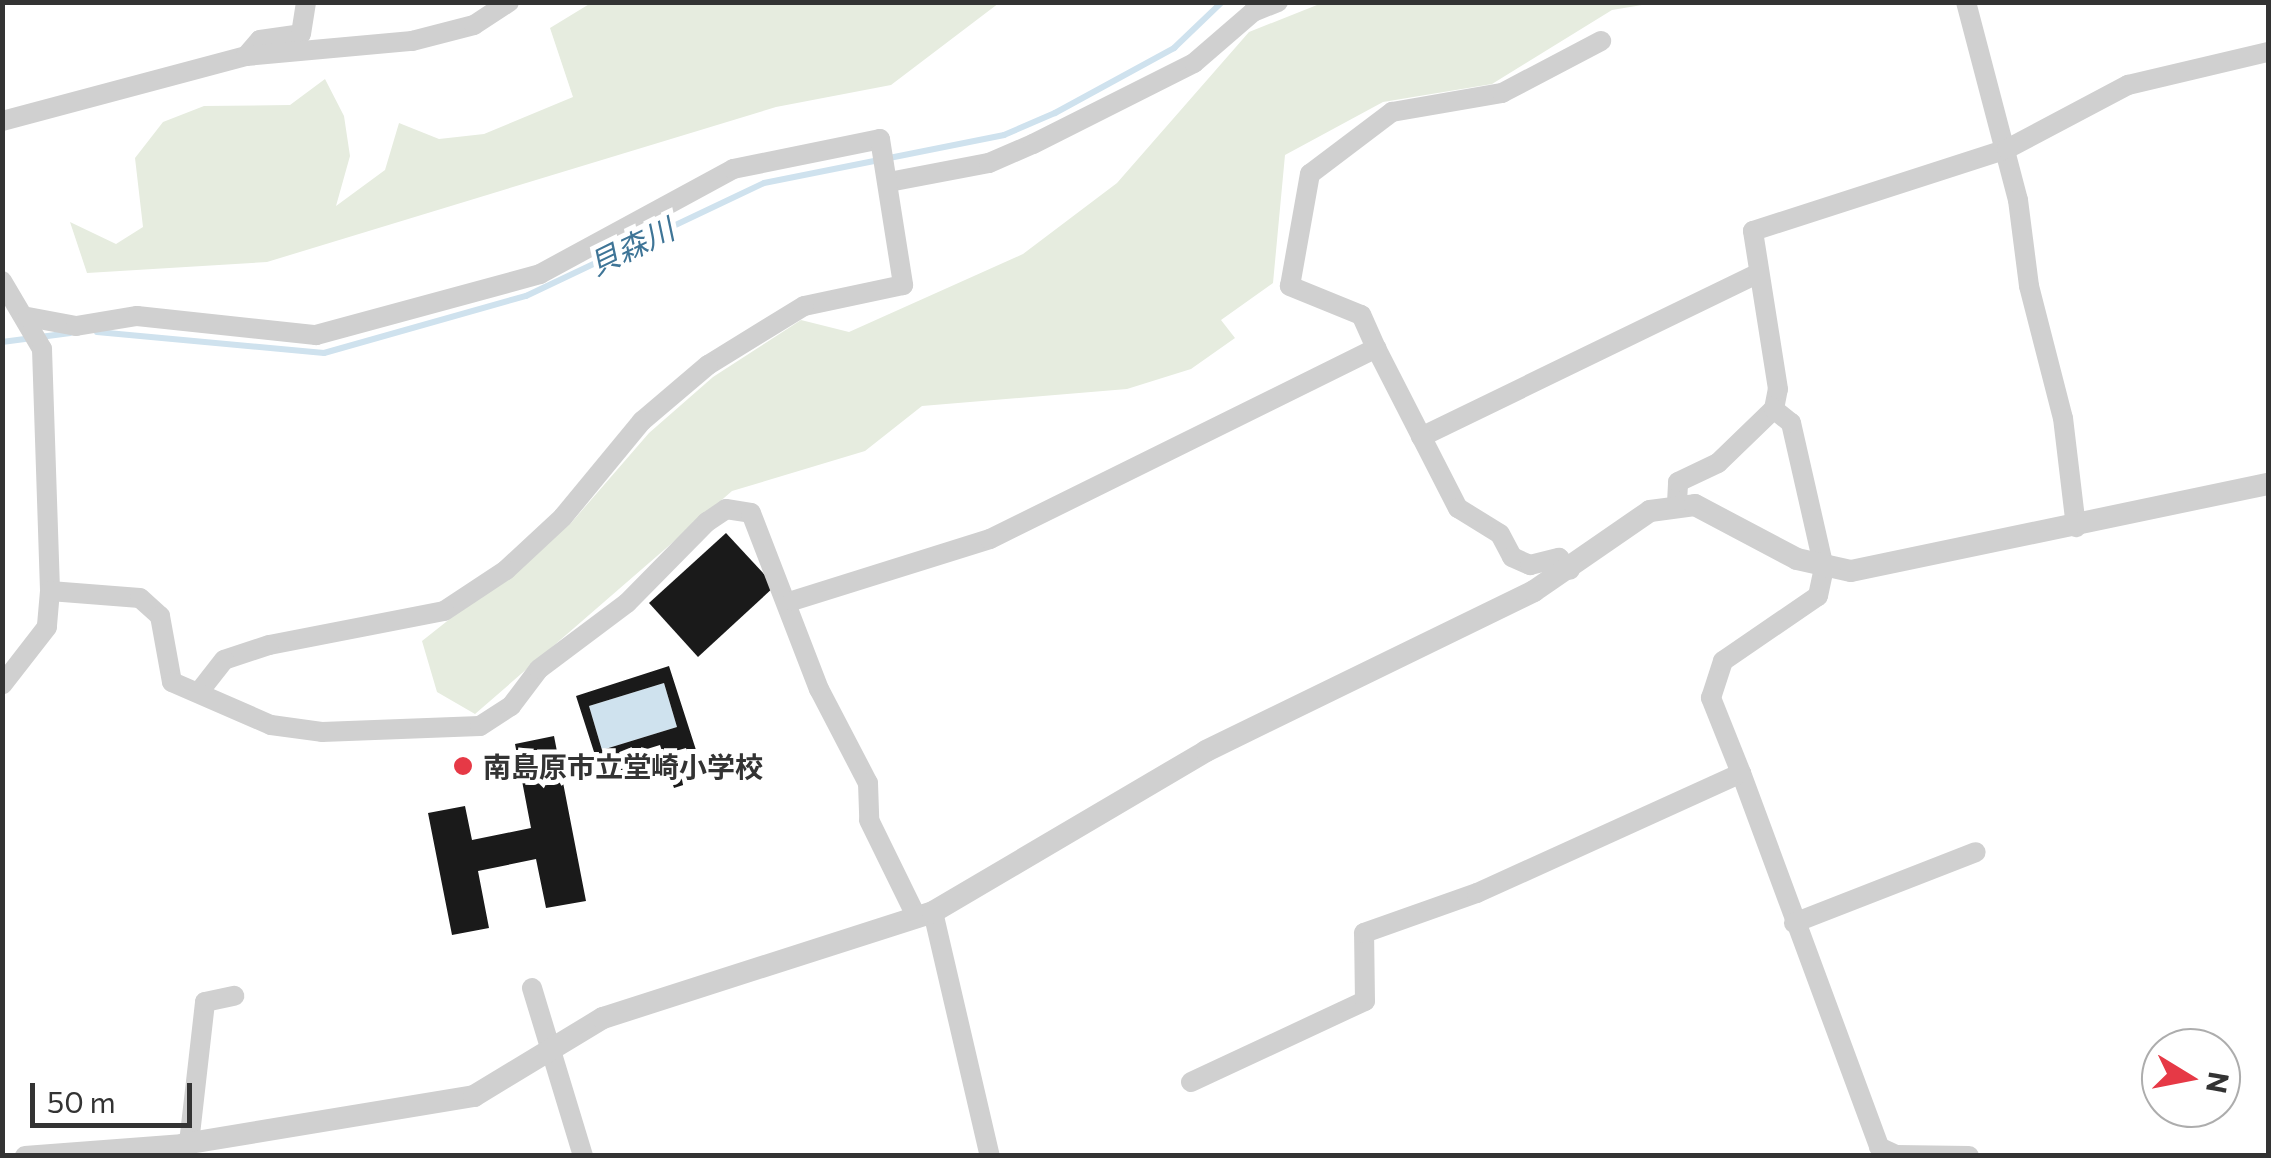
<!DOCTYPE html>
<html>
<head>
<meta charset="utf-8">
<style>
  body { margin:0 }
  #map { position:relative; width:2271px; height:1158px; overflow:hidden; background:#fff; font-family:Commissioner,"Noto Sans JP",sans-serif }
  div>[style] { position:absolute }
  .green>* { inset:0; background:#e6ecdf }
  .water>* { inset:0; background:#cfe2ee }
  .stream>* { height:6px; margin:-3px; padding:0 3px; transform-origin:3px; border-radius:3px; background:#cfe2ee }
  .building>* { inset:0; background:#1a1a1a }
  .minor>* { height:20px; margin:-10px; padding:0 10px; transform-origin:10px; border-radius:10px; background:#d0d0d0 }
  .tertiary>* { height:22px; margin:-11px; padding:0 11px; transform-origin:11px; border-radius:11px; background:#d0d0d0 }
  .dots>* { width:28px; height:28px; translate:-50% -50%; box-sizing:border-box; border:5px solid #fff; border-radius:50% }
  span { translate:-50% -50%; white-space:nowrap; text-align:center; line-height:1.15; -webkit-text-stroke:10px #fff; paint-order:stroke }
  .poi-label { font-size:28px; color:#333; font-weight:700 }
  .left { translate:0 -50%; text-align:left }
  .water-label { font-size:30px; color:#3f7597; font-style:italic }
  .frame { position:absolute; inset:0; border:5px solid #333; pointer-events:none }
  .north { position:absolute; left:2141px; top:1028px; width:100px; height:100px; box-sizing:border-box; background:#fff; border:2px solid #adadad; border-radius:50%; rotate:100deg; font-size:28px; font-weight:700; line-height:40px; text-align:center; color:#333 }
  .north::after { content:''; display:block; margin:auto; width:35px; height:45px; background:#e63946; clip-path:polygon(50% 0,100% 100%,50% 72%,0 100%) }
  .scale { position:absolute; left:30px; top:1083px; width:162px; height:45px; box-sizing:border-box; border:5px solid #333; border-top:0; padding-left:12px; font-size:30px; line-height:35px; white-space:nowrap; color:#333; -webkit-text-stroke:8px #fff; paint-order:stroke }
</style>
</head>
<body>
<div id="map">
  <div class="green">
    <div style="clip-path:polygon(591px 3px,999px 3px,891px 85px,776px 107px,267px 262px,87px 273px,70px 222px,116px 244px,143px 227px,135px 158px,163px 122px,204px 106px,290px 105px,325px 79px,344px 116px,350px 156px,336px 206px,385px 170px,399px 123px,439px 139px,484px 134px,573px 97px,550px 28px)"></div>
    <div style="clip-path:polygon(1322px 3px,1654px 3px,1612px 10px,1492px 84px,1383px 102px,1285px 155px,1273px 283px,1221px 320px,1235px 338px,1191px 369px,1127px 389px,922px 406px,865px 451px,732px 491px,475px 714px,437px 692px,422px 641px,571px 523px,649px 433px,713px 377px,801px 320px,849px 332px,1023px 254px,1117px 183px,1249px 32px)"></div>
  </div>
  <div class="water">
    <div style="clip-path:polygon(664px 683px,677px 727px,602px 750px,589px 706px)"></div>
  </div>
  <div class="stream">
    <div style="left:97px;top:332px;width:228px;rotate:5.3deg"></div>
    <div style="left:324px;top:353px;width:210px;rotate:-15.8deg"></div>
    <div style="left:526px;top:296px;width:263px;rotate:-25.4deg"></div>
    <div style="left:764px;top:183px;width:245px;rotate:-11.3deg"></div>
    <div style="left:1004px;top:135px;width:56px;rotate:-23.3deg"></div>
    <div style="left:1055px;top:113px;width:136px;rotate:-28.6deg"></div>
    <div style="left:1174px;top:48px;width:66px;rotate:-43.8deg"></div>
    <div style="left:2px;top:342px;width:69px;rotate:-7.5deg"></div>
  </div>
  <div class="building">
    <div style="clip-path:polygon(726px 533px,775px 586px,698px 657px,649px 603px)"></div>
    <div style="clip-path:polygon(evenodd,669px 666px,705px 778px,674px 788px,660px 745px,647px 749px,653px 767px,604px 783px,576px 696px,669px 666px,664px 683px,677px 727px,602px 750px,589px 706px,664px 683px,669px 666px,686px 748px,694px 773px,680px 778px,672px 752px,686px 748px)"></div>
    <div style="clip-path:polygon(554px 736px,586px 901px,546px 908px,536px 859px,478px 871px,489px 928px,452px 935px,428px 813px,465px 806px,472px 840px,531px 828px,515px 744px)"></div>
  </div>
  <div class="minor">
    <div style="left:1966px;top:2px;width:205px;rotate:75.3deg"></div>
    <div style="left:2018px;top:200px;width:87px;rotate:82.7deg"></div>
    <div style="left:2029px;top:286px;width:136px;rotate:75.6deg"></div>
    <div style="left:2063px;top:418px;width:110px;rotate:83.2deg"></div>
    <div style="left:246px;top:56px;width:21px;rotate:-49deg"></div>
    <div style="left:260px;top:40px;width:41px;rotate:-8.3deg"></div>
    <div style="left:301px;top:34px;width:32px;rotate:-81deg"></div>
    <div style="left:2px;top:121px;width:253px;rotate:-14.9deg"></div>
    <div style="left:246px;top:56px;width:167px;rotate:-5.2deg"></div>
    <div style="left:412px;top:41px;width:64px;rotate:-14.5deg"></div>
    <div style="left:474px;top:25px;width:42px;rotate:-33.3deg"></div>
    <div style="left:889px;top:182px;width:102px;rotate:-10.8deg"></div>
    <div style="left:989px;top:163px;width:48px;rotate:-23.4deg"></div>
    <div style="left:1033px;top:144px;width:180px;rotate:-26.7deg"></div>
    <div style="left:1194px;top:63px;width:78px;rotate:-40.8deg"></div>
    <div style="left:1253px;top:12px;width:27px;rotate:-22deg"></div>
    <div style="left:2px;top:281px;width:79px;rotate:59.5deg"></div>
    <div style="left:42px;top:349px;width:242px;rotate:88.1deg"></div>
    <div style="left:50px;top:591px;width:36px;rotate:95deg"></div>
    <div style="left:47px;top:627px;width:73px;rotate:127.8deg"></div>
    <div style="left:28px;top:317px;width:49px;rotate:10.6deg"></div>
    <div style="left:76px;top:326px;width:62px;rotate:-9.3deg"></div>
    <div style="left:137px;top:316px;width:180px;rotate:6.1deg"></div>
    <div style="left:316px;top:335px;width:232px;rotate:-15.2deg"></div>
    <div style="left:540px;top:274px;width:220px;rotate:-28.5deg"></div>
    <div style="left:733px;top:169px;width:150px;rotate:-11.5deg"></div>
    <div style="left:880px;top:139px;width:148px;rotate:81deg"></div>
    <div style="left:903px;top:285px;width:101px;rotate:168deg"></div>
    <div style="left:804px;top:306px;width:113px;rotate:148.4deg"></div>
    <div style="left:708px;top:365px;width:87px;rotate:139.7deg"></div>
    <div style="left:642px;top:421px;width:124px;rotate:129.5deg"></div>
    <div style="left:563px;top:517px;width:78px;rotate:137.1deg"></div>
    <div style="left:506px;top:570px;width:74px;rotate:146.5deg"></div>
    <div style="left:444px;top:611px;width:178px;rotate:169deg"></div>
    <div style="left:269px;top:645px;width:47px;rotate:161.6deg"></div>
    <div style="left:224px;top:660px;width:37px;rotate:128deg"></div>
    <div style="left:1376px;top:348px;width:36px;rotate:-114deg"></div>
    <div style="left:1361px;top:315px;width:77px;rotate:-157.8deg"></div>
    <div style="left:1290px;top:286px;width:114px;rotate:-79.9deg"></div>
    <div style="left:1310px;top:174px;width:103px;rotate:-37.1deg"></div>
    <div style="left:1392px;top:112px;width:112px;rotate:-9.8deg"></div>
    <div style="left:1502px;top:93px;width:112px;rotate:-27.7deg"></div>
    <div style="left:1421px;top:437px;width:375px;rotate:-25.9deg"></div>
    <div style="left:1677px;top:503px;width:21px;rotate:-87deg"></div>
    <div style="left:1678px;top:482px;width:44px;rotate:-25.4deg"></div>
    <div style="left:1718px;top:463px;width:78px;rotate:-44deg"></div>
    <div style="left:1774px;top:409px;width:20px;rotate:-79deg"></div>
    <div style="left:1778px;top:389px;width:160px;rotate:-99deg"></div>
    <div style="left:1753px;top:231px;width:267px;rotate:-17.9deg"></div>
    <div style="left:2007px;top:149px;width:137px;rotate:-27.9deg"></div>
    <div style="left:2128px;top:85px;width:144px;rotate:-13.3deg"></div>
    <div style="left:50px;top:591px;width:90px;rotate:4.4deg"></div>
    <div style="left:140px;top:598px;width:27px;rotate:42deg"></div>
    <div style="left:160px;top:616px;width:67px;rotate:79.7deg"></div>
    <div style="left:172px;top:682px;width:108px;rotate:23.5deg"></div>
    <div style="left:271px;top:725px;width:51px;rotate:7.8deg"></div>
    <div style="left:322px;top:732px;width:158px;rotate:-2.2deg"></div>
    <div style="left:480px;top:726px;width:37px;rotate:-33deg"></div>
    <div style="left:511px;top:706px;width:46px;rotate:-52.9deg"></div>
    <div style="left:539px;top:669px;width:110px;rotate:-36.9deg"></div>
    <div style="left:627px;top:603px;width:114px;rotate:-45.4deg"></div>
    <div style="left:707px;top:522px;width:23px;rotate:-34deg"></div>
    <div style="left:726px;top:509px;width:25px;rotate:9deg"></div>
    <div style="left:751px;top:513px;width:189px;rotate:68.9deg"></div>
    <div style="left:819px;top:689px;width:106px;rotate:62.5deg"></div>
    <div style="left:868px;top:783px;width:37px;rotate:88deg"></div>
    <div style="left:869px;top:820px;width:109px;rotate:63.9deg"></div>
    <div style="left:792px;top:601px;width:207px;rotate:-17.4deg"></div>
    <div style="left:990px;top:539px;width:431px;rotate:-26.3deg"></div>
    <div style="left:1376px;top:348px;width:180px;rotate:62.9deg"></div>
    <div style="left:1458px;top:508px;width:49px;rotate:31.8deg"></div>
    <div style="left:1500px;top:534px;width:26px;rotate:62deg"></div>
    <div style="left:1512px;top:557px;width:20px;rotate:24deg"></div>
    <div style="left:1530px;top:565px;width:30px;rotate:-14deg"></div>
    <div style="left:1559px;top:558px;width:16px;rotate:47deg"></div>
    <div style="left:1741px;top:773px;width:399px;rotate:69.7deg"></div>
    <div style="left:1879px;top:1147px;width:19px;rotate:25deg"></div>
    <div style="left:1896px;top:1155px;width:73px;rotate:0.8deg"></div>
    <div style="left:933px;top:912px;width:251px;rotate:76.9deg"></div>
    <div style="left:1794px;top:923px;width:195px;rotate:-21.3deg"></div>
    <div style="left:532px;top:988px;width:176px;rotate:73.1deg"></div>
    <div style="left:1191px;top:1082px;width:192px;rotate:-25deg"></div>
    <div style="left:1365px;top:1001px;width:68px;rotate:-90.8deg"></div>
    <div style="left:1364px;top:933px;width:120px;rotate:-19.5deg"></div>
    <div style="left:1477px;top:893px;width:290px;rotate:-24.4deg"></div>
    <div style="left:1741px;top:773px;width:81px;rotate:-111.8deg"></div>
    <div style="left:1711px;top:698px;width:39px;rotate:-72deg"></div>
    <div style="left:1723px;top:661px;width:115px;rotate:-34.4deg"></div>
    <div style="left:1818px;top:596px;width:29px;rotate:-78deg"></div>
    <div style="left:1824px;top:568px;width:149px;rotate:-102.8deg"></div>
    <div style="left:1791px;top:423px;width:22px;rotate:-141deg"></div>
    <div style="left:189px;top:1143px;width:142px;rotate:-83.5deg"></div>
    <div style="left:205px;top:1002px;width:30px;rotate:-12deg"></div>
    <div style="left:25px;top:1156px;width:159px;rotate:-4.3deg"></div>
  </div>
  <div class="tertiary">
    <div style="left:184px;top:1144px;width:294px;rotate:-9.4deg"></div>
    <div style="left:474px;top:1096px;width:151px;rotate:-31.2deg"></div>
    <div style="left:603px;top:1018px;width:347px;rotate:-17.8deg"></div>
    <div style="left:933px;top:912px;width:317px;rotate:-30.5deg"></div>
    <div style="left:1206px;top:751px;width:365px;rotate:-26deg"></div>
    <div style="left:1534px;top:591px;width:141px;rotate:-34.6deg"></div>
    <div style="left:1650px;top:511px;width:45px;rotate:-7.6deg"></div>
    <div style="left:1695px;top:505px;width:115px;rotate:27.9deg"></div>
    <div style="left:1797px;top:559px;width:55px;rotate:12.5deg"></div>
    <div style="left:1851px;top:571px;width:426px;rotate:-11.8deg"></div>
  </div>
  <div class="dots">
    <div style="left:463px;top:766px;background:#e63946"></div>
  </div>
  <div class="poi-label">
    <span class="left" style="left:483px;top:766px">南島原市立堂崎小学校</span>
  </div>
  <div class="water-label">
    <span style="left:631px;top:246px;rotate:-26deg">貝森川</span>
  </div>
  <div class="frame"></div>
  <div class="north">N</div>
  <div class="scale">50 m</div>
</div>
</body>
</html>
